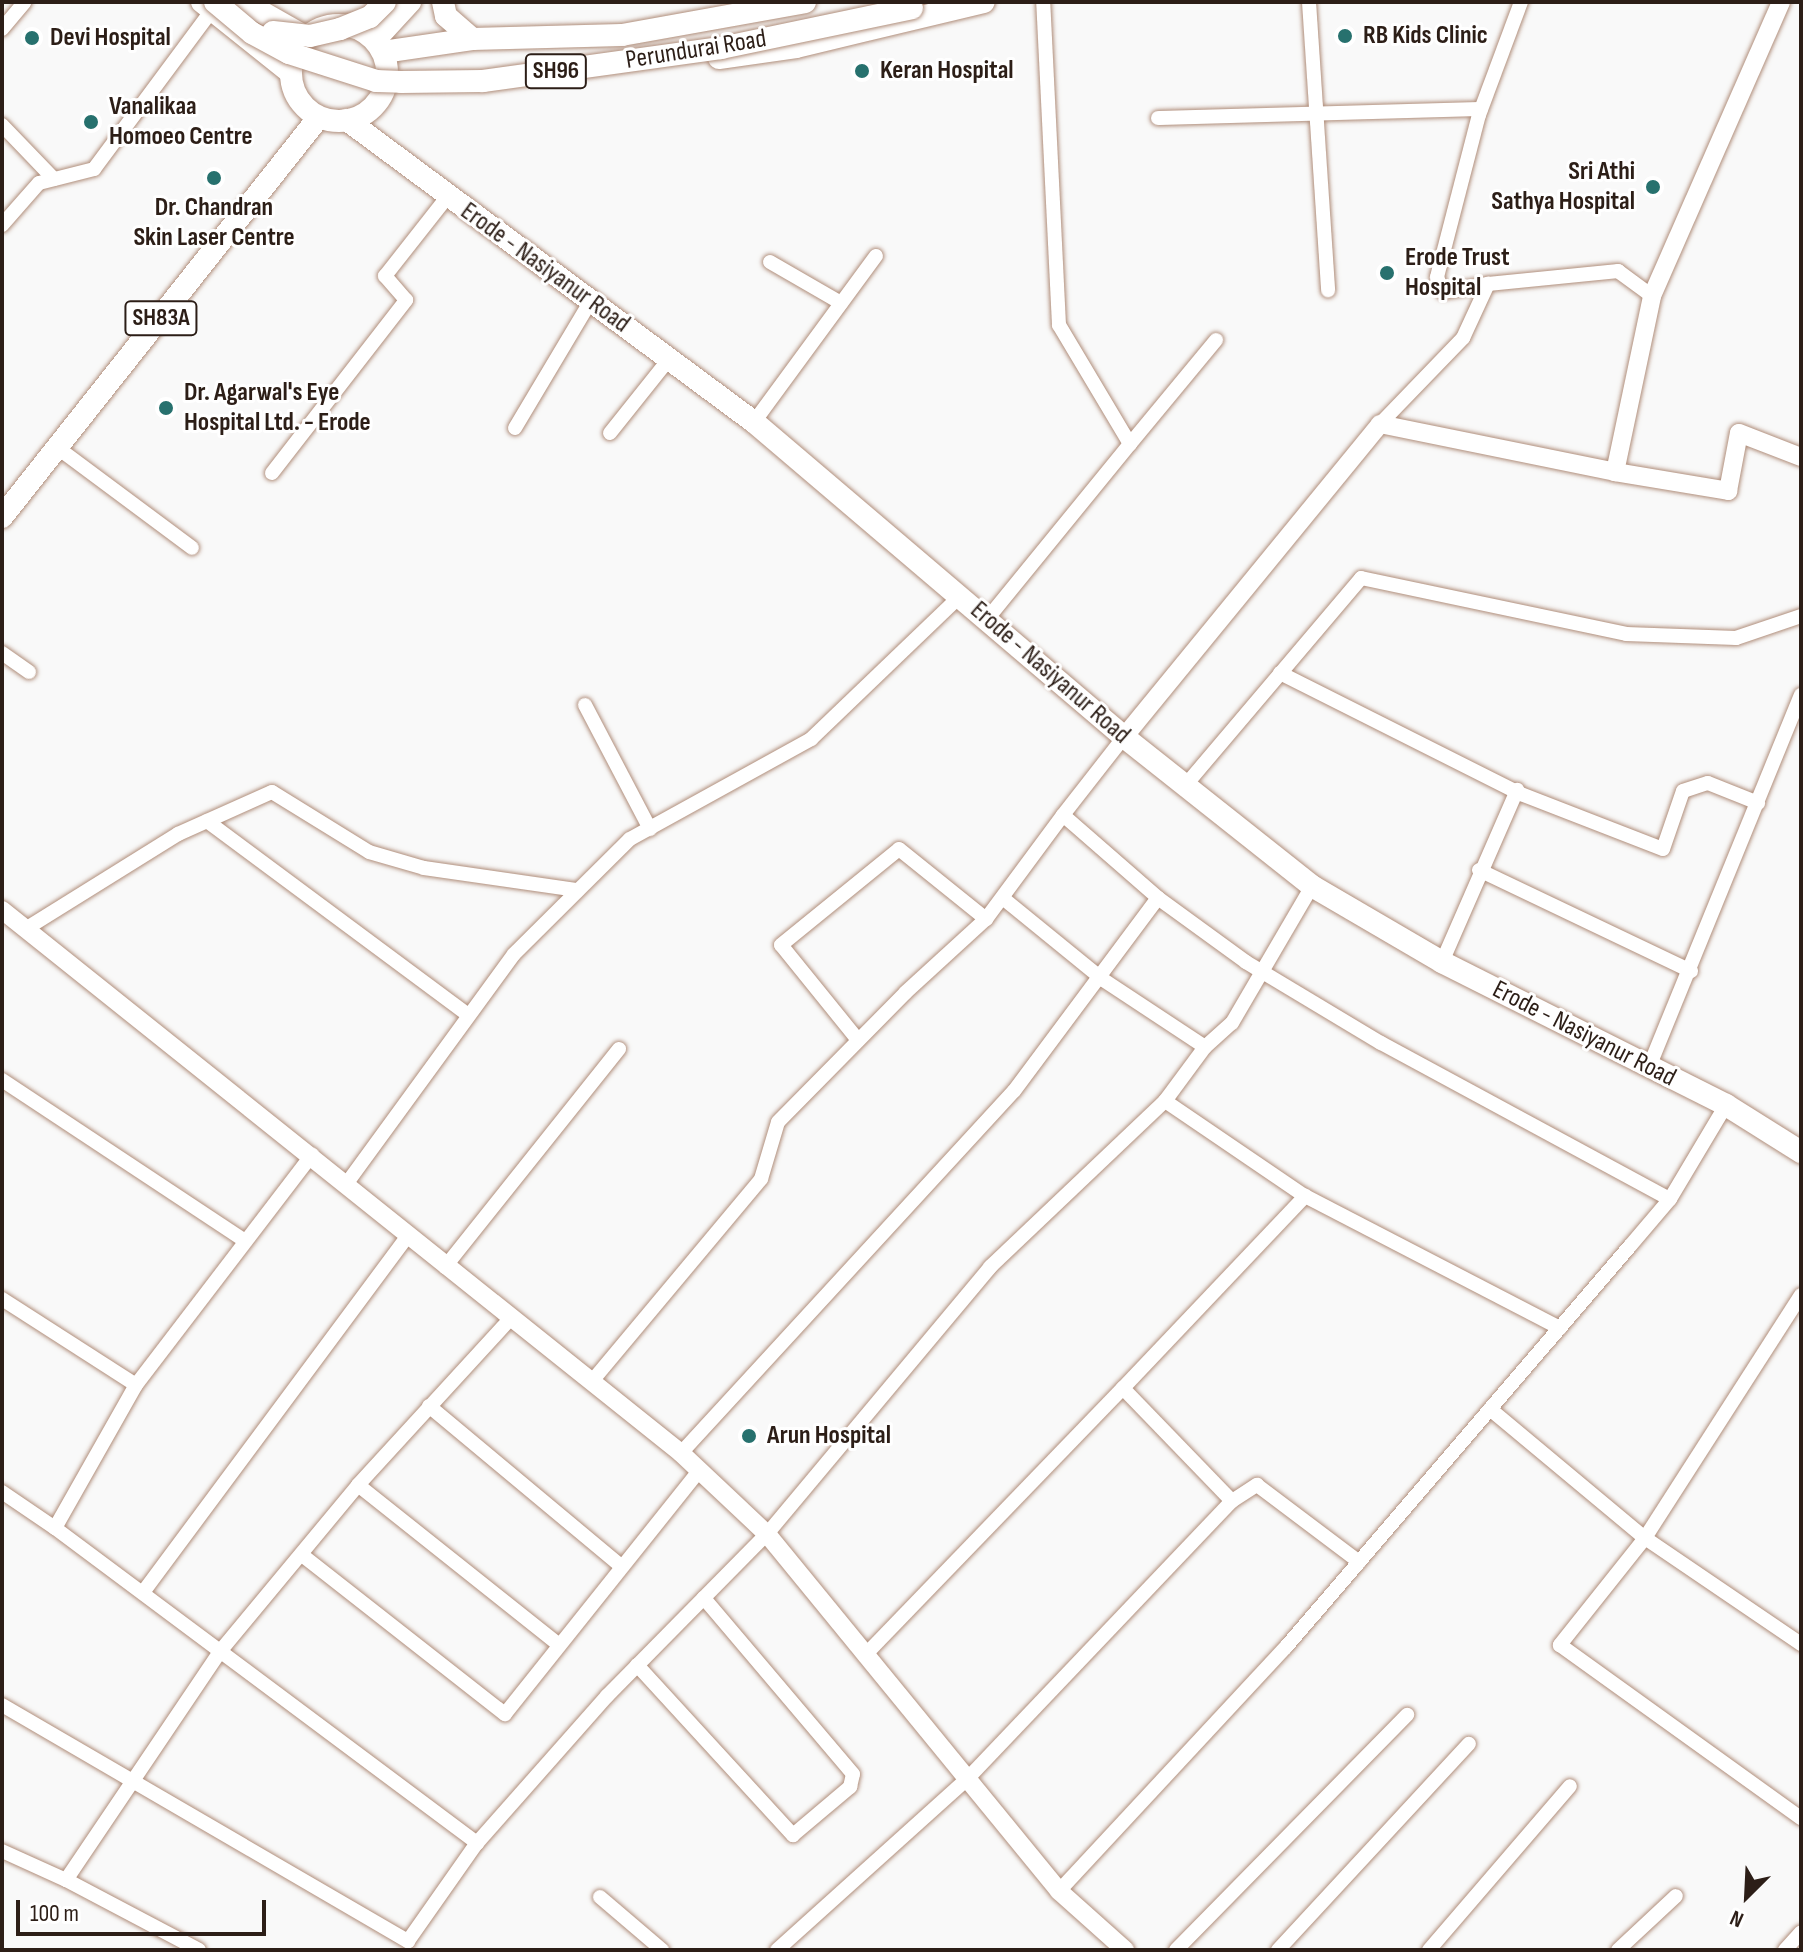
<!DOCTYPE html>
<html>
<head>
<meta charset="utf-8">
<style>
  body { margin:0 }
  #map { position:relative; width:1803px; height:1952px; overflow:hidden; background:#f9f9f9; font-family:"Sofia Sans Condensed",sans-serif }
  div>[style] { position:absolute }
  .roads { filter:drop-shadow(0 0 2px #b08e7b) drop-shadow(0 0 2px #b08e7b) }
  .minor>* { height:14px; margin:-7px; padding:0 7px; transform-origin:7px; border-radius:7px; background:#fff }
  .tertiary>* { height:18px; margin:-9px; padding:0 9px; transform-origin:9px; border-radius:9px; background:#fff }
  .primary>* { height:22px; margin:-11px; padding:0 11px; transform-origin:11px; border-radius:11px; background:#fff }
  .primary>.ring { margin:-11px; padding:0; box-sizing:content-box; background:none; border:22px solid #fff; border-radius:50% }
  .bridges { filter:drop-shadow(0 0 2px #b08e7b) drop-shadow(0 0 2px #b08e7b) }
  .primary-bridge>* { height:22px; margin:-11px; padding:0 11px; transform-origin:11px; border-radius:11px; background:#fff }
  .dots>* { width:22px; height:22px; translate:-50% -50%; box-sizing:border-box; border:4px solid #fff; border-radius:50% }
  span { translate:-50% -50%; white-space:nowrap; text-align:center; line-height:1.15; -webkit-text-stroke:6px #fff; paint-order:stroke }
  .shield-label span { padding:2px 6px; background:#fff; border:2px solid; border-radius:6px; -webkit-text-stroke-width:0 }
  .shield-label { font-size:24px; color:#2c1e17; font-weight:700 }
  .poi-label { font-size:26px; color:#2c1e17; font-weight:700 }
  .left { translate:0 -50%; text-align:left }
  .right { translate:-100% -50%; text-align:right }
  .street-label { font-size:26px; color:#2c1e17 }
  .frame { position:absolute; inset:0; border:4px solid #2c1e17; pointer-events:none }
  .north { position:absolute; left:1707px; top:1856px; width:80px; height:80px; -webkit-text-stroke:6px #fff; paint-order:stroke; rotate:204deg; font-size:22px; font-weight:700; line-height:32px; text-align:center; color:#2c1e17 }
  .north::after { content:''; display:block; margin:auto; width:28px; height:36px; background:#2c1e17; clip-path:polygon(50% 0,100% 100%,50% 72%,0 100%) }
  .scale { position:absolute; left:16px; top:1900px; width:250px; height:36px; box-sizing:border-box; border:4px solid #2c1e17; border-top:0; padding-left:10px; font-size:24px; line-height:28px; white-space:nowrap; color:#2c1e17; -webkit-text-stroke:6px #fff; paint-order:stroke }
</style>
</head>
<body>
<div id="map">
  <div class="roads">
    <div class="minor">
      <div style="left:1309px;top:2px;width:289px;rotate:86.2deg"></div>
      <div style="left:2px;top:29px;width:35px;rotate:-50deg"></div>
      <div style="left:1158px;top:118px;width:323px;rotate:-1.6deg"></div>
      <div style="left:2px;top:125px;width:75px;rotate:46.1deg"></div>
      <div style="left:2px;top:225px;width:56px;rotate:-48.6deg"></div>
      <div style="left:39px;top:183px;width:57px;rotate:-14.3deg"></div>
      <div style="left:94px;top:169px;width:198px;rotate:-53.4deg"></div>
      <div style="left:770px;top:262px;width:82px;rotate:30deg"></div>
      <div style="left:1488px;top:284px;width:131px;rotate:-5.7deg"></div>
      <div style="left:1618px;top:271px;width:42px;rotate:36.3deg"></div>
      <div style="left:754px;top:422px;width:206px;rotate:-53.7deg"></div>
      <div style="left:1380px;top:424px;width:120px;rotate:-46deg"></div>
      <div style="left:1463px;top:338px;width:60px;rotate:-65.2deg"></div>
      <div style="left:1488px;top:284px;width:46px;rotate:169.9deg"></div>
      <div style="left:1443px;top:292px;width:16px;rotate:-112deg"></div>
      <div style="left:1437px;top:277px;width:167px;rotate:-75.5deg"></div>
      <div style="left:1479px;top:115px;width:121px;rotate:-69.6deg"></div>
      <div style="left:515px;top:428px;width:147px;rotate:-59.2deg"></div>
      <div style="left:610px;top:433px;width:95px;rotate:-51.4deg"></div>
      <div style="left:1130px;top:444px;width:135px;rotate:-50.4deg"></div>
      <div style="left:58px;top:448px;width:167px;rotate:36.7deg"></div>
      <div style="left:272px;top:473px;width:219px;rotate:-52.2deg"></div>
      <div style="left:406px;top:300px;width:32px;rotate:-131deg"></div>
      <div style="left:385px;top:276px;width:102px;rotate:-51.8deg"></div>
      <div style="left:988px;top:618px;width:225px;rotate:-50.8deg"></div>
      <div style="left:1130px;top:444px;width:139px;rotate:-120.8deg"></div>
      <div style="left:1059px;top:325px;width:323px;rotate:-92.8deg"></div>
      <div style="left:2px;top:653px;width:33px;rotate:35deg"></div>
      <div style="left:1280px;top:673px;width:270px;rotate:26.7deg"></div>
      <div style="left:1521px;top:794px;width:152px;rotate:21.2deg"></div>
      <div style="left:1663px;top:849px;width:61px;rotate:-71deg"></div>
      <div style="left:1683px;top:791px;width:26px;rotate:-18deg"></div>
      <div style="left:1708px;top:783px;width:54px;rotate:21.8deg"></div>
      <div style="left:585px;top:705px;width:140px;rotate:62.3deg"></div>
      <div style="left:1184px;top:787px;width:274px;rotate:-49.7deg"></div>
      <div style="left:1361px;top:578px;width:271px;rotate:11.9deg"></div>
      <div style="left:1626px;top:634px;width:110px;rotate:2.1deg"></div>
      <div style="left:1736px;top:638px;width:69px;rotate:-18.7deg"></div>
      <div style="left:1063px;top:815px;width:99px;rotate:-52deg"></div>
      <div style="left:207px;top:821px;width:324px;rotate:36.6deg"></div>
      <div style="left:1479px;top:870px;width:235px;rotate:25.5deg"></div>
      <div style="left:1004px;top:899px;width:127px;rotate:39.2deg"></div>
      <div style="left:1102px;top:979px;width:123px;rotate:33.4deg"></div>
      <div style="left:27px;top:928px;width:178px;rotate:-31.9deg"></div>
      <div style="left:178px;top:834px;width:103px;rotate:-24.1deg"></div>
      <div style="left:272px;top:792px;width:114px;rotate:31.7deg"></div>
      <div style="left:369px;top:852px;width:57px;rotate:16.2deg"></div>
      <div style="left:424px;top:868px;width:155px;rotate:8.2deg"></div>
      <div style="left:1442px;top:962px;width:188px;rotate:-66.4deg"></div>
      <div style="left:858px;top:1040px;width:122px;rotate:-129deg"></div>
      <div style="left:781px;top:945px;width:152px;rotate:-39.1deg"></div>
      <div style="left:899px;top:849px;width:112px;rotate:38.8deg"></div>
      <div style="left:1649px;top:1067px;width:402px;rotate:-67.8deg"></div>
      <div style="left:2px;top:1080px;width:291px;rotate:33.5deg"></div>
      <div style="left:1165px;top:1101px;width:169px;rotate:34.2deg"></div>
      <div style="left:1305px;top:1196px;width:287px;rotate:27.4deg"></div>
      <div style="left:347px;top:1183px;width:283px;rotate:-53.9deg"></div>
      <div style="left:514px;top:954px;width:163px;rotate:-44.8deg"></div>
      <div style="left:630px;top:839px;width:207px;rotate:-28.9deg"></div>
      <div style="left:811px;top:739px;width:208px;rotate:-43.8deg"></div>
      <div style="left:445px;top:1267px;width:279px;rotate:-51.4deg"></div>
      <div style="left:1801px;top:1295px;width:289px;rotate:122.7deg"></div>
      <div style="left:1645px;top:1538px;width:137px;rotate:128.5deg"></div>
      <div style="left:1560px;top:1645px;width:297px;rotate:35.7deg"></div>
      <div style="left:2px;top:1299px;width:159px;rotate:32.7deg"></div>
      <div style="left:136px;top:1385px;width:290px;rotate:-52.6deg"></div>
      <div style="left:593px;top:1380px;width:262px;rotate:-50.1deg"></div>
      <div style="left:761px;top:1179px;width:59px;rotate:-73.4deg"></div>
      <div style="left:778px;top:1122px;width:182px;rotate:-45.4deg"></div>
      <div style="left:906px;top:992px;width:108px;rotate:-42.4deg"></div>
      <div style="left:986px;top:919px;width:129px;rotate:-53.5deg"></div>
      <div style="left:1063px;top:815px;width:126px;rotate:41.1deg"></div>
      <div style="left:1158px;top:898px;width:109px;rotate:36deg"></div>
      <div style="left:1246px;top:962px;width:157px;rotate:31deg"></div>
      <div style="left:1381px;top:1043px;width:328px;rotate:28.4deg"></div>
      <div style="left:1123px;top:1388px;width:265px;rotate:-46.5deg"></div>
      <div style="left:429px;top:1406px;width:250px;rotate:39.8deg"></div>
      <div style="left:1490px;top:1409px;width:202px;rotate:39.8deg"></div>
      <div style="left:1645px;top:1538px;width:189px;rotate:34.2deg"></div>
      <div style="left:681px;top:1453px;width:492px;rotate:-47.4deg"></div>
      <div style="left:1014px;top:1091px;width:241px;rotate:-53.3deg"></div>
      <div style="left:358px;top:1485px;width:257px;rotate:38.5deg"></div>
      <div style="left:2px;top:1492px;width:64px;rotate:34.2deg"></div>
      <div style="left:55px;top:1528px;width:164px;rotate:-60.5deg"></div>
      <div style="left:1232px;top:1501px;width:30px;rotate:-33deg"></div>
      <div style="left:1257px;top:1485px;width:128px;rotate:37deg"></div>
      <div style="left:55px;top:1528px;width:527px;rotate:36.74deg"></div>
      <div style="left:302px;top:1555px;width:258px;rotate:38.1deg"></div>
      <div style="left:505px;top:1714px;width:312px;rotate:-51.4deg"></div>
      <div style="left:144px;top:1591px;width:443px;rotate:-53.4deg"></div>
      <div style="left:637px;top:1665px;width:231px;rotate:47.5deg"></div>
      <div style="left:793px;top:1835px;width:75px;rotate:-40.1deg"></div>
      <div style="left:850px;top:1787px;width:13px;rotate:-77deg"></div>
      <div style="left:853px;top:1774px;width:231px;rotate:-130.3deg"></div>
      <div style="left:2px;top:1705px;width:470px;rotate:30.2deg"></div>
      <div style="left:408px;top:1941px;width:120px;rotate:-54.9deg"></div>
      <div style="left:477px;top:1843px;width:196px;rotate:-48.5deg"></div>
      <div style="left:607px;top:1696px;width:228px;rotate:-45.4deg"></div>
      <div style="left:767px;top:1534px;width:348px;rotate:-50.1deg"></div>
      <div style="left:990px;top:1267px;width:241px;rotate:-43.5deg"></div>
      <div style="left:1165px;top:1101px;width:67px;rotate:-53.5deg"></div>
      <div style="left:1205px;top:1047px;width:36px;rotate:-42deg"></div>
      <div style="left:1232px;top:1023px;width:159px;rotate:-59.7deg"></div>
      <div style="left:2px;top:1851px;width:70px;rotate:24.4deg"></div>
      <div style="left:1059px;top:1891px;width:333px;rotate:-47.1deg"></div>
      <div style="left:1286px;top:1647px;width:528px;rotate:-49.38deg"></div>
      <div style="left:1630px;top:1246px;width:62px;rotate:-49.6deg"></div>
      <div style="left:1670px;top:1199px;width:109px;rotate:-59.2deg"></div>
      <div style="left:600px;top:1897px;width:82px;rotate:40.5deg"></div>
      <div style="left:199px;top:1950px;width:150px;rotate:-152.2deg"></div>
      <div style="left:66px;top:1880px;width:279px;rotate:-56deg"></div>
      <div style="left:222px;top:1649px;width:213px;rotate:-50.3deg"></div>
      <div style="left:358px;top:1485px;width:226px;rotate:-47.5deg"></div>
      <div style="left:777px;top:1950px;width:258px;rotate:-42deg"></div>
      <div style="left:969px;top:1777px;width:381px;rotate:-46.4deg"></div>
      <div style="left:1232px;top:1501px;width:157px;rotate:-134deg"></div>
      <div style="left:1123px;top:1388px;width:368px;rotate:134deg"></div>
      <div style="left:1176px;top:1950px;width:330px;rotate:-45.5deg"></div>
      <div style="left:1278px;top:1950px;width:281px;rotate:-47.2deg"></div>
      <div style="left:1429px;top:1950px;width:216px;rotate:-49.3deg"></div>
      <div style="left:1618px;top:1950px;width:79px;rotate:-43deg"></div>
      <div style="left:1785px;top:1950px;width:24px;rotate:-48deg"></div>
    </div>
    <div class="tertiary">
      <div style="left:1615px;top:472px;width:115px;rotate:9.5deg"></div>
      <div style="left:1728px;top:491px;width:59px;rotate:-79.3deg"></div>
      <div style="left:1739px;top:433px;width:66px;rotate:21.2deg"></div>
      <div style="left:1124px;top:737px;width:404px;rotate:-50.7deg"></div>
      <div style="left:1380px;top:424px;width:240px;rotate:11.5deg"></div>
      <div style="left:1615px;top:472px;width:180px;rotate:-78.1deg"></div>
      <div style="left:1652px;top:296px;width:321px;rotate:-66.3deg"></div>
      <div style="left:2px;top:910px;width:869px;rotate:38.65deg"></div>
      <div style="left:681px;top:1453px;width:118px;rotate:43.3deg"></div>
      <div style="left:767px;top:1534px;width:461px;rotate:50.7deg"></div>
      <div style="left:1059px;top:1891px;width:89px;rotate:41.8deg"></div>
    </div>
    <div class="primary">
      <div style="left:202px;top:2px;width:114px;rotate:38.6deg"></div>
      <div style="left:244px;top:2px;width:67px;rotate:29.6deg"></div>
      <div style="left:443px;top:2px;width:14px;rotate:78deg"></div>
      <div style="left:446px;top:16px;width:35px;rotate:41deg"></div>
      <div class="ring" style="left:291px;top:25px;width:74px;height:74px"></div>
      <div style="left:375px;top:40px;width:52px;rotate:-47.4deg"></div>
      <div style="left:383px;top:52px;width:90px;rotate:-8.3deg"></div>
      <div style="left:472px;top:39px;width:150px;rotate:-1.5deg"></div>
      <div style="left:622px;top:35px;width:186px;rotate:-10.2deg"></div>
      <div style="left:719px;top:58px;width:78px;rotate:-8.1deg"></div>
      <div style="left:796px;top:47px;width:193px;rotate:-13.5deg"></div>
      <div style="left:347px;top:120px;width:507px;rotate:36.58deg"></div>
      <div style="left:754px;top:422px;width:486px;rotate:40.4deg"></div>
      <div style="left:1124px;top:737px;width:240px;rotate:38.4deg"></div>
      <div style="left:1312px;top:886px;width:151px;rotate:30.3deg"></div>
      <div style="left:1442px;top:962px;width:318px;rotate:26.7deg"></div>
      <div style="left:1726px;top:1105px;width:89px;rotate:32.1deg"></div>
      <div style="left:2px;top:517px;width:510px;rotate:-51.6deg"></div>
    </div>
  </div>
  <div class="bridges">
    <div class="primary-bridge">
      <div style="left:215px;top:2px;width:48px;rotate:40deg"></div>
      <div style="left:252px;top:33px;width:42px;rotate:28.4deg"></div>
      <div style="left:289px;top:53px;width:91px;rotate:17.8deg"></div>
      <div style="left:376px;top:81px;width:25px;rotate:2deg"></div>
      <div style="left:401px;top:82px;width:82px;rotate:-0.7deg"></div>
      <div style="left:483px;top:81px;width:240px;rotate:-7.9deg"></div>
      <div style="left:721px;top:48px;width:195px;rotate:-11.8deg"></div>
      <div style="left:273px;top:32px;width:37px;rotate:6deg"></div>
      <div style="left:310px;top:36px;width:31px;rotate:-13deg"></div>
      <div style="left:340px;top:29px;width:32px;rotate:-22deg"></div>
      <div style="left:370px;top:17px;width:21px;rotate:-45deg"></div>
    </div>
  </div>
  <div class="dots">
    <div style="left:1345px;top:36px;background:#27716e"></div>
    <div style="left:32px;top:38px;background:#27716e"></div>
    <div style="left:862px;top:71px;background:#27716e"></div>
    <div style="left:91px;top:122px;background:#27716e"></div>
    <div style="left:214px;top:178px;background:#27716e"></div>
    <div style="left:1653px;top:187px;background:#27716e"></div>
    <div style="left:1387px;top:273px;background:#27716e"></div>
    <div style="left:166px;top:408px;background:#27716e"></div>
    <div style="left:749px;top:1436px;background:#27716e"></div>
  </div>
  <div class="shield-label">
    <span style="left:556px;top:71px">SH96</span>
    <span style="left:161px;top:318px">SH83A</span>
  </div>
  <div class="poi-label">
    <span class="left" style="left:1363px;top:36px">RB Kids Clinic</span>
    <span class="left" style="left:50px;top:38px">Devi Hospital</span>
    <span class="left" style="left:880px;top:71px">Keran Hospital</span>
    <span class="left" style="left:109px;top:122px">Vanalikaa<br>Homoeo Centre</span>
    <span class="right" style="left:1635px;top:187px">Sri Athi<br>Sathya Hospital</span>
    <span style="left:214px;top:223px">Dr. Chandran<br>Skin Laser Centre</span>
    <span class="left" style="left:1405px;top:273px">Erode Trust<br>Hospital</span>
    <span class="left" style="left:184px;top:408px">Dr. Agarwal's Eye<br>Hospital Ltd. - Erode</span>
    <span class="left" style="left:767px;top:1436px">Arun Hospital</span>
  </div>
  <div class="street-label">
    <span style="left:696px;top:50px;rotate:-9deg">Perundurai Road</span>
    <span style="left:545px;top:268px;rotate:36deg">Erode - Nasiyanur Road</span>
    <span style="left:1050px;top:673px;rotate:41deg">Erode - Nasiyanur Road</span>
    <span style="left:1584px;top:1034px;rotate:27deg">Erode - Nasiyanur Road</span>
  </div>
  <div class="frame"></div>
  <div class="north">N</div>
  <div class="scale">100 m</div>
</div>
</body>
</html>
